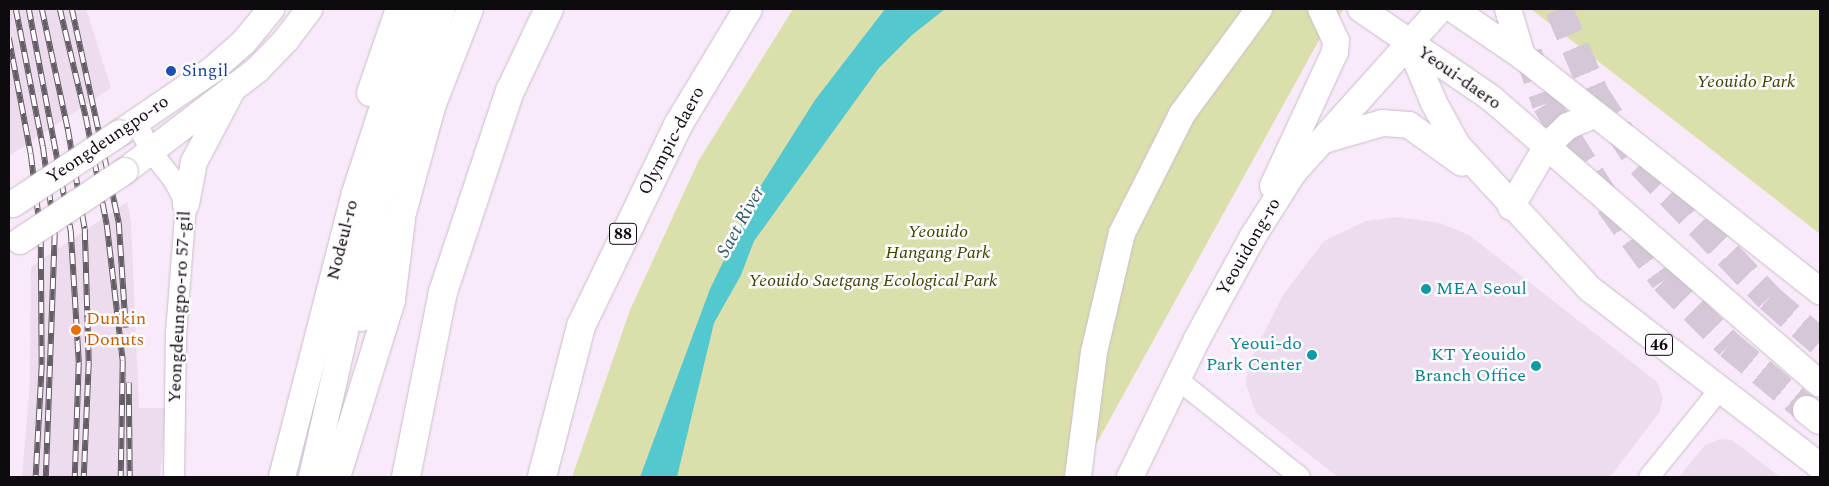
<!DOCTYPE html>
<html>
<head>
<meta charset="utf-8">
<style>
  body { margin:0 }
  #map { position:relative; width:1829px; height:486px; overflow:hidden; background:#f8eaf9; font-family:Spectral,serif }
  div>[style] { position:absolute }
  .built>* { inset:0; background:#eddbee }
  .green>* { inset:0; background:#dbdfac }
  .water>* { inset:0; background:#53c9cf }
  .highway-tunnel>* { height:28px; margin-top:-14px; transform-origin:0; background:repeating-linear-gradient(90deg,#d5c8d6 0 28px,transparent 0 42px) }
  .roads { filter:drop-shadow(0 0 1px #c9bcca) drop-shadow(0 0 1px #c9bcca) }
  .minor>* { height:20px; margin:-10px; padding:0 10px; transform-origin:10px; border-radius:10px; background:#fff }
  .major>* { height:26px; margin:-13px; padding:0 13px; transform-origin:13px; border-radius:13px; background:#fff }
  .highway>* { height:28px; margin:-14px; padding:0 14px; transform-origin:14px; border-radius:14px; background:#fff }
  .rail>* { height:5.5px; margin-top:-2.75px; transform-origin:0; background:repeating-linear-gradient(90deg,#fffcff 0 11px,#655d66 0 22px); box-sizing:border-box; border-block:1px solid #655d66 }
  .bridges { filter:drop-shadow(0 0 1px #c9bcca) drop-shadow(0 0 1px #c9bcca) }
  .major-bridge>* { height:26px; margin:-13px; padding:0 13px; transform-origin:13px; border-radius:13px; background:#fff }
  .dots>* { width:14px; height:14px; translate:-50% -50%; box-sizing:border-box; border:2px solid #fffcff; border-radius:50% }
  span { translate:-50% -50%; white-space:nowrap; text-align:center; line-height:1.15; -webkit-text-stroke:5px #fffcff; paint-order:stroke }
  .shield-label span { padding:1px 4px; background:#fffcff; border:1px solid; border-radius:4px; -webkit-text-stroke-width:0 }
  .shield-label { font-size:16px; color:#0e0a0f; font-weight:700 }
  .transit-label { font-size:18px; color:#164399 }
  .left { translate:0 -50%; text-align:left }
  .street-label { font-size:18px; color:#0e0a0f }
  .park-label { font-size:18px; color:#414200; font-style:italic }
  .culture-label { font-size:18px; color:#0d838f }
  .right { translate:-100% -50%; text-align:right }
  .food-label { font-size:18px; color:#c56008 }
  .water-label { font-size:19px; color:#295b5e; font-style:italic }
  .frame { position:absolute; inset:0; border:10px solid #0e0a0f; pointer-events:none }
</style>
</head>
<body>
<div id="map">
  <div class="built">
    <div style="clip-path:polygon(9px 9px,86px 9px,111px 88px,9px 156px)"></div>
    <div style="clip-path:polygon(127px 202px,131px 222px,139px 408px,166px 408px,160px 477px,22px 477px,30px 382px,31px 267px)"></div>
    <div style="clip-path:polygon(1398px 217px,1440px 223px,1469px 235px,1657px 382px,1663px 398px,1659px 413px,1610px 477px,1338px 477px,1256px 413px,1246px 385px,1248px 365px,1283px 295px,1324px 241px,1366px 221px)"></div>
    <div style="clip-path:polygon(1720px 439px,1732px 440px,1780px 477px,1679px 477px,1705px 445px)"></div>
  </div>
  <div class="green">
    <div style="clip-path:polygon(793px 9px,1344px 9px,1318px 42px,1078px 477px,572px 477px,630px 310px,699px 160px)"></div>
    <div style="clip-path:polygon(1531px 9px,1820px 9px,1820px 234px)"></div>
  </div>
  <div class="water">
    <div style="clip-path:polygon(885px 9px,945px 9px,912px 35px,879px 68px,754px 241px,741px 275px,714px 323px,677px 477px,640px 477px,710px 289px,758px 190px,815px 100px)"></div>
  </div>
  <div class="highway-tunnel">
    <div style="left:1559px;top:9px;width:92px;rotate:67deg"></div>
    <div style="left:1595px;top:94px;width:84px;rotate:56.7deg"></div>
    <div style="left:1641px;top:164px;width:185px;rotate:46.3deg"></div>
    <div style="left:1769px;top:298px;width:67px;rotate:40.8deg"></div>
    <div style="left:1528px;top:53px;width:54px;rotate:70.6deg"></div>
    <div style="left:1546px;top:104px;width:118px;rotate:57.8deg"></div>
    <div style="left:1609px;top:204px;width:94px;rotate:54.1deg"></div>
    <div style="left:1664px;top:280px;width:92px;rotate:45deg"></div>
    <div style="left:1729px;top:345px;width:102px;rotate:39.8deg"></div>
  </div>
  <div class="roads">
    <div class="minor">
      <div style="left:136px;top:121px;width:32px;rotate:64deg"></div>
      <div style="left:150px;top:150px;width:39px;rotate:52deg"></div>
      <div style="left:174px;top:181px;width:26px;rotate:62deg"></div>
      <div style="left:186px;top:204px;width:130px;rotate:94.4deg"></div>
      <div style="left:176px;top:334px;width:143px;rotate:90.8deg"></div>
      <div style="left:1177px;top:379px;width:157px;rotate:38.5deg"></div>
      <div style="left:1649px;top:477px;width:114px;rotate:-51deg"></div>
    </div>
    <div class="major">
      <div style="left:1361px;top:9px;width:158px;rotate:34.4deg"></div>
      <div style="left:1491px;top:98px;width:436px;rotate:41deg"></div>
      <div style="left:1453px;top:9px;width:83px;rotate:34.3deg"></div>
      <div style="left:1522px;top:56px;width:380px;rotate:38.3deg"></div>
      <div style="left:1508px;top:9px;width:49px;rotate:73.4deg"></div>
      <div style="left:1409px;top:43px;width:65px;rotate:67.4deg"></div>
      <div style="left:1434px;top:103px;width:48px;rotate:61.3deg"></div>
      <div style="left:1457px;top:145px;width:196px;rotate:47.3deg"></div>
      <div style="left:1590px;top:289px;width:290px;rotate:37.6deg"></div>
      <div style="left:370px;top:93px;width:89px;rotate:-71deg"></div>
      <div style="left:120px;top:133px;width:110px;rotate:-34.3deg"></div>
      <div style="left:211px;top:71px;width:44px;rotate:-41.3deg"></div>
      <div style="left:244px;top:42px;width:43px;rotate:-50.7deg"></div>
      <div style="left:1324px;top:140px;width:60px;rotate:-16.3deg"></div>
      <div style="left:1382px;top:123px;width:27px;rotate:4deg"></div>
      <div style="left:1409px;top:125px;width:65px;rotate:35.6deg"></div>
      <div style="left:125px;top:171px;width:166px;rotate:-37.4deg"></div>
      <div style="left:257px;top:70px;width:42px;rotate:-46deg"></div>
      <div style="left:286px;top:40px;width:39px;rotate:-53deg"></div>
      <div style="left:1273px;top:186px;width:148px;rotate:-65.2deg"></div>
      <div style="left:1335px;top:52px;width:11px;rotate:-85deg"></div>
      <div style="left:1336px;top:41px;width:35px;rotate:-115deg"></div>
      <div style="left:186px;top:204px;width:43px;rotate:-79.2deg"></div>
      <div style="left:194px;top:162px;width:79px;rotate:-62.1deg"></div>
      <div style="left:1511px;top:207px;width:71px;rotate:-59.5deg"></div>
      <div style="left:1547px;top:146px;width:29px;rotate:-44deg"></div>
      <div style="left:1568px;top:126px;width:30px;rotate:-23deg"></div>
      <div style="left:361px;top:318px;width:106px;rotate:-67.8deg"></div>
      <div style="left:401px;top:220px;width:120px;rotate:-74.6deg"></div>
      <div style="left:433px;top:104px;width:102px;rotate:-68.7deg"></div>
      <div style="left:282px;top:477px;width:293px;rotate:-75.6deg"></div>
      <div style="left:355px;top:193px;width:90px;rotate:-72deg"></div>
      <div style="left:383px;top:107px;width:105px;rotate:-68.8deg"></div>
      <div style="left:312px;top:477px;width:175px;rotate:-77.2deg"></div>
      <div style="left:351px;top:306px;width:96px;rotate:-75deg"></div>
      <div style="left:376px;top:213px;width:110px;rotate:-73.7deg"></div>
      <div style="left:407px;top:107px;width:104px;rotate:-70.3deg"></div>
      <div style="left:1078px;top:477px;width:126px;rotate:-82.7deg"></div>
      <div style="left:1094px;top:352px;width:122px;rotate:-76.8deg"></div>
      <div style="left:1122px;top:233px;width:133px;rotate:-63.2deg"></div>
      <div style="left:1182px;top:114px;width:130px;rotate:-53.7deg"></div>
      <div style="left:1130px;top:477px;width:153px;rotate:-64.1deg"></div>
      <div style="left:1197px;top:339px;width:115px;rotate:-61.4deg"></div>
      <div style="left:1252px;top:238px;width:77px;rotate:-57.8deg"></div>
      <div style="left:1293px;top:173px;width:220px;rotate:-48.1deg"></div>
    </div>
    <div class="highway">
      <div style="left:1807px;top:410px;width:16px;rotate:38deg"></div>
      <div style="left:336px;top:477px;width:185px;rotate:-72.7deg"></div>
      <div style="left:391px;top:300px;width:81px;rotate:-82.9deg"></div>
      <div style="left:406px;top:477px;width:189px;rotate:-78.7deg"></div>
      <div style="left:443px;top:292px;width:212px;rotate:-71.6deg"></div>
      <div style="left:510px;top:91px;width:91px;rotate:-64.6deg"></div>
      <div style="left:542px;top:477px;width:156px;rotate:-75.5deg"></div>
      <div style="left:581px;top:326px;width:223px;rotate:-64.2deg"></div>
      <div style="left:678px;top:125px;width:135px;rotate:-58.9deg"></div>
    </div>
  </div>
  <div class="rail">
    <div style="left:16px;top:9px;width:140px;rotate:78.9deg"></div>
    <div style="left:43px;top:146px;width:89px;rotate:82.2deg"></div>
    <div style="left:55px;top:234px;width:243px;rotate:92.1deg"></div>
    <div style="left:29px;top:9px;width:226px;rotate:79.3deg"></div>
    <div style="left:71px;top:231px;width:132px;rotate:86.5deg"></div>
    <div style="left:79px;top:363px;width:114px;rotate:92deg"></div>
    <div style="left:42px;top:9px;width:123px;rotate:77.8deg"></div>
    <div style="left:68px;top:129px;width:101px;rotate:80.4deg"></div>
    <div style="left:85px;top:229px;width:134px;rotate:88.3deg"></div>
    <div style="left:89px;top:363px;width:114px;rotate:92.5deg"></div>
    <div style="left:60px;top:9px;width:111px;rotate:76.5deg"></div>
    <div style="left:86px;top:117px;width:110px;rotate:79deg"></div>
    <div style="left:107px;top:225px;width:137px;rotate:83.3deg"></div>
    <div style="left:123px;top:361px;width:116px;rotate:91deg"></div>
    <div style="left:72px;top:9px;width:219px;rotate:77.6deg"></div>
    <div style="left:119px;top:223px;width:105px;rotate:86.2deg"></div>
    <div style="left:9px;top:38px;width:118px;rotate:79.3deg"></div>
    <div style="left:31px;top:154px;width:83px;rotate:83deg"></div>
    <div style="left:41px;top:236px;width:129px;rotate:89.6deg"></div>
    <div style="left:42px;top:365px;width:112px;rotate:93.1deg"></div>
    <div style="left:129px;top:383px;width:94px;rotate:89.4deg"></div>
  </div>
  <div class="bridges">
    <div class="major-bridge">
      <div style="left:13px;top:204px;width:128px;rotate:-33.6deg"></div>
      <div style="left:20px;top:241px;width:126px;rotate:-33.7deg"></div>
    </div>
  </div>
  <div class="dots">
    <div style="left:171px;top:71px;background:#1a4fb4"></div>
    <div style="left:1426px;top:289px;background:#0f9aa8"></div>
    <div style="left:76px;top:330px;background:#e8710a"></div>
    <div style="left:1312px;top:355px;background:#0f9aa8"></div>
    <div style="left:1536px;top:366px;background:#0f9aa8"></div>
  </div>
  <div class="shield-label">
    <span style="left:623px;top:234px">88</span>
    <span style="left:1659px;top:345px">46</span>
  </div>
  <div class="transit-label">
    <span class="left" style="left:182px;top:71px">Singil</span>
  </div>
  <div class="street-label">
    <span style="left:1459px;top:78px;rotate:35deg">Yeoui-daero</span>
    <span style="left:108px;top:140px;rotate:-34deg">Yeongdeungpo-ro</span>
    <span style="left:672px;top:141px;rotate:-62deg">Olympic-daero</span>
    <span style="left:343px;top:240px;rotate:-76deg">Nodeul-ro</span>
    <span style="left:1249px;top:247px;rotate:-60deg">Yeouidong-ro</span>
    <span style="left:180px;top:307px;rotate:-87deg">Yeongdeungpo-ro 57-gil</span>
  </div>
  <div class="park-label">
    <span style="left:1746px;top:82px">Yeouido Park</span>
    <span style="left:938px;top:243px">Yeouido<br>Hangang Park</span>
    <span style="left:873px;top:281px">Yeouido Saetgang Ecological Park</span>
  </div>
  <div class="culture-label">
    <span class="left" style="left:1436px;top:289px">MEA Seoul</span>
    <span class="right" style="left:1302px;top:355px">Yeoui-do<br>Park Center</span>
    <span class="right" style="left:1526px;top:366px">KT Yeouido<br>Branch Office</span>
  </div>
  <div class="food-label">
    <span class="left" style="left:86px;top:330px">Dunkin<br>Donuts</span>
  </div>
  <div class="water-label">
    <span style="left:741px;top:222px;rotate:-61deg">Saet River</span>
  </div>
  <div class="frame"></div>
</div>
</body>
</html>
